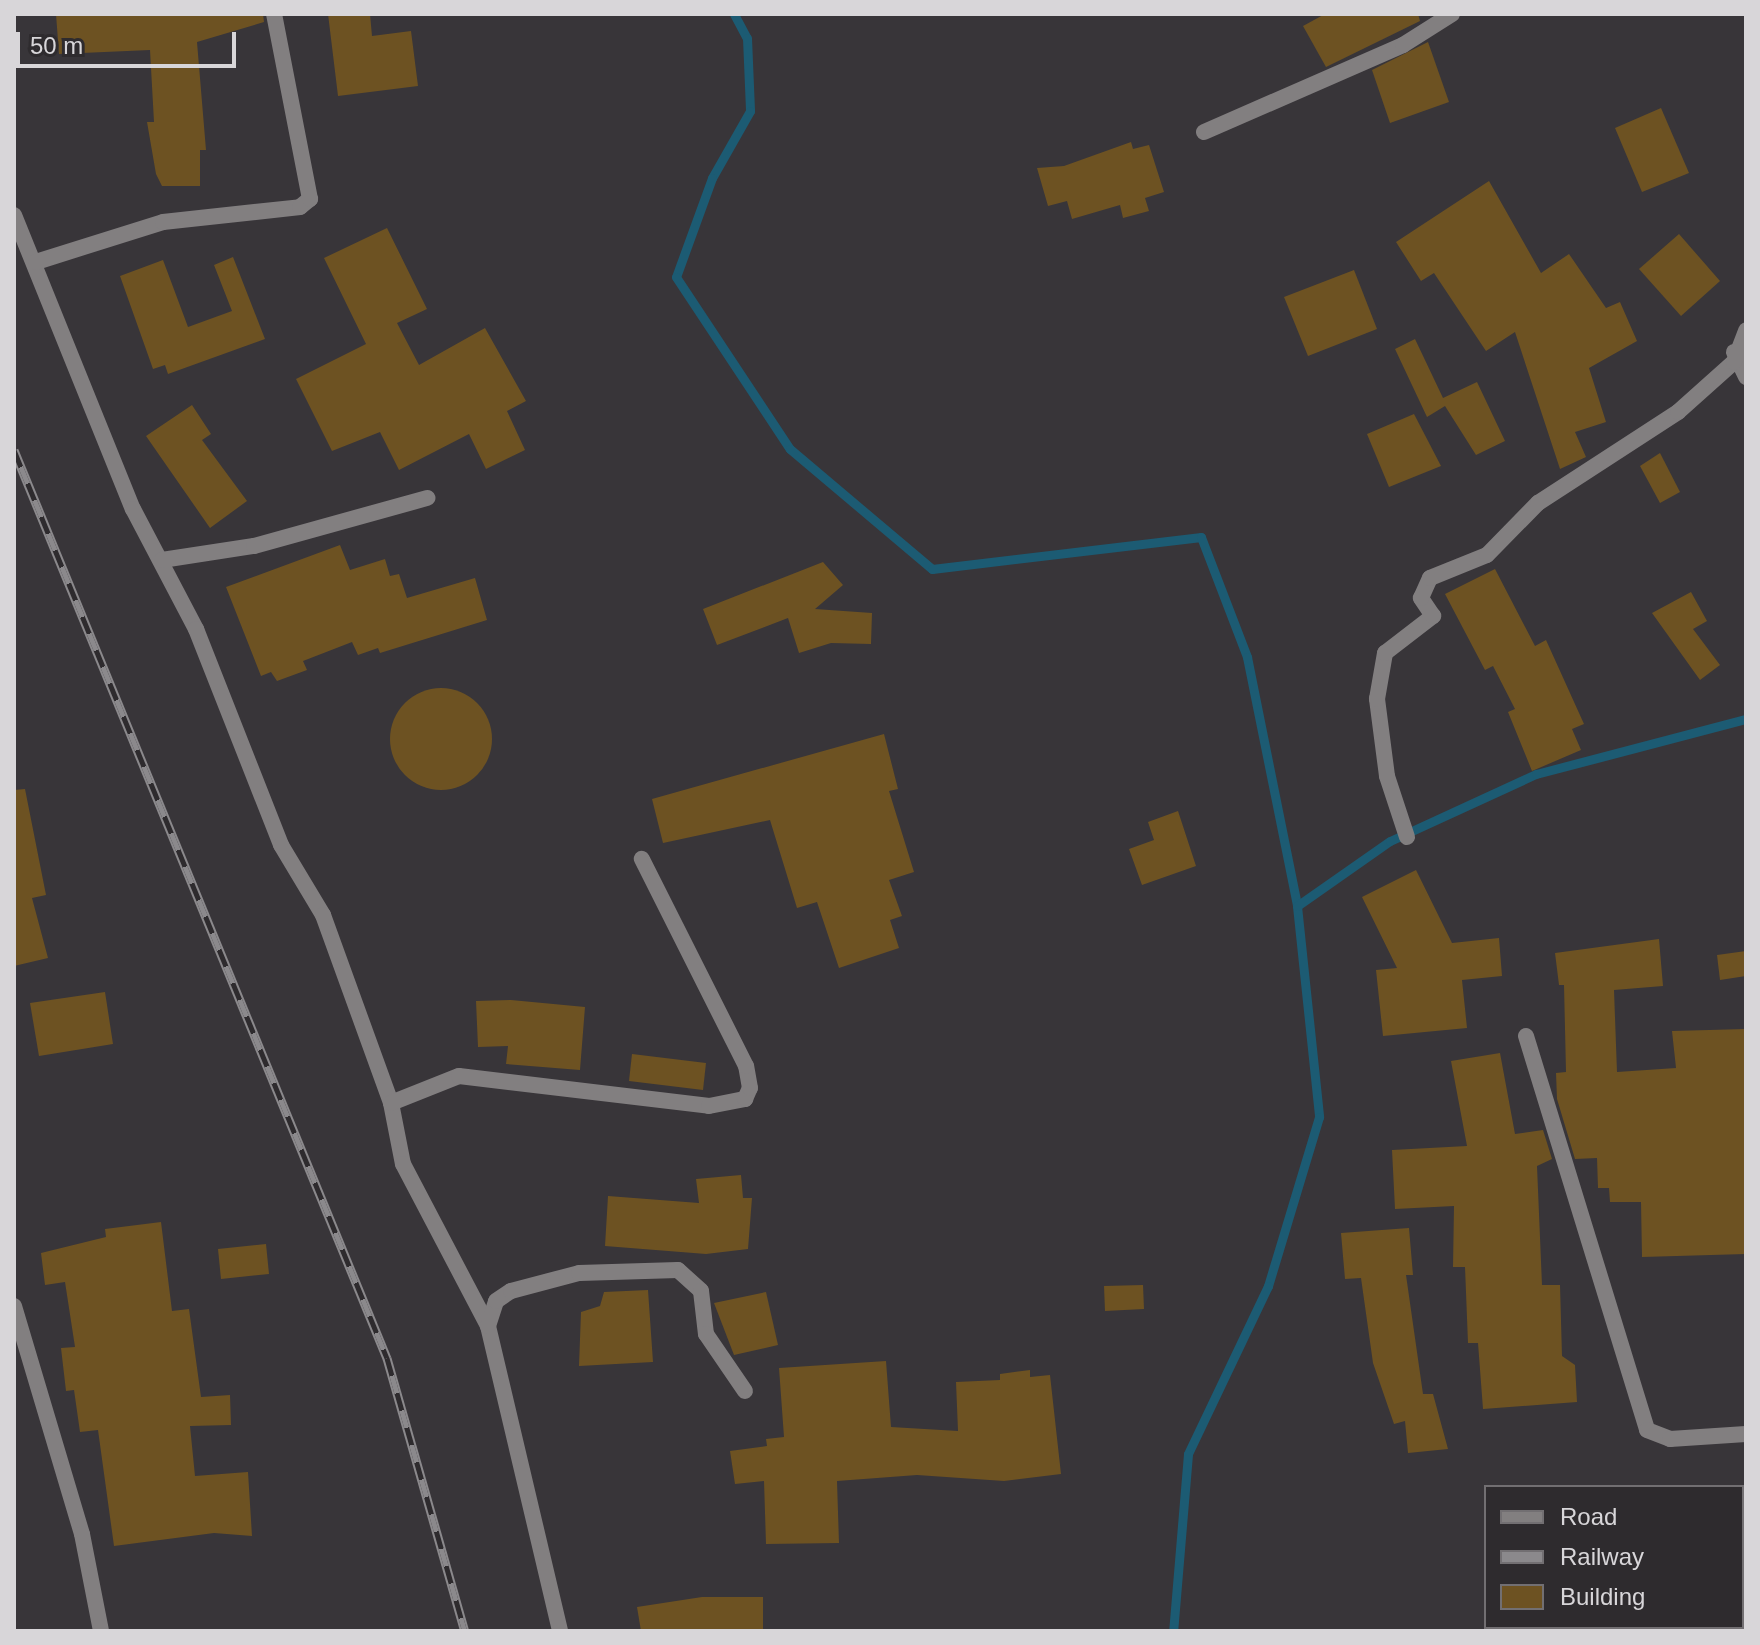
<!DOCTYPE html>
<html>
<head>
<meta charset="utf-8">
<style>
  body { margin:0 }
  #map { position:relative; width:1760px; height:1645px; overflow:hidden; background:#383539; font-family:Arial,sans-serif }
  div>[style] { position:absolute }
  .stream>* { height:9px; margin:-4.5px; padding:0 4.5px; transform-origin:4.5px; border-radius:4.5px; background:#1c5b73 }
  .building>* { inset:0; background:#6d5222 }
  .round { border-radius:50% }
  .minor>* { height:16px; margin:-8px; padding:0 8px; transform-origin:8px; border-radius:8px; background:#827f80 }
  .rail>* { height:9px; margin-top:-4.5px; transform-origin:0; background:repeating-linear-gradient(90deg,#2e2b2e 0 18px,#8b898c 0 36px); box-sizing:border-box; border-block:2px solid #8b898c }
  span { translate:-50% -50%; white-space:nowrap; text-align:center; line-height:1.15; -webkit-text-stroke:8px #2e2b2e; paint-order:stroke }
  .frame { position:absolute; inset:0; border:16px solid #d8d6d9; pointer-events:none }
  .legend { position:absolute; left:1484px; top:1485px; width:260px; height:144px; box-sizing:border-box; background:#2e2b2e; border:2px solid #726f72; margin:0; padding:10px 14px; list-style:none; font-size:24px; color:#d8d6d9 }
  .legend li { display:flex; align-items:center; gap:16px; height:40px }
  .legend b { width:40px; border:2px solid #726f72 }
  .scale { position:absolute; left:16px; top:32px; width:220px; height:36px; box-sizing:border-box; border:4px solid #d8d6d9; border-top:0; padding-left:10px; font-size:24px; line-height:28px; white-space:nowrap; color:#d8d6d9; -webkit-text-stroke:6px #2e2b2e; paint-order:stroke }
</style>
</head>
<body>
<div id="map">
  <div class="stream">
    <div style="left:734px;top:14px;width:27px;rotate:62deg"></div>
    <div style="left:747px;top:38px;width:73px;rotate:87.6deg"></div>
    <div style="left:750px;top:111px;width:77px;rotate:119.6deg"></div>
    <div style="left:712px;top:178px;width:105px;rotate:110deg"></div>
    <div style="left:676px;top:277px;width:206px;rotate:56.5deg"></div>
    <div style="left:790px;top:449px;width:186px;rotate:40.2deg"></div>
    <div style="left:932px;top:569px;width:271px;rotate:-6.8deg"></div>
    <div style="left:1201px;top:537px;width:129px;rotate:69deg"></div>
    <div style="left:1247px;top:657px;width:254px;rotate:78.6deg"></div>
    <div style="left:1297px;top:906px;width:212px;rotate:84deg"></div>
    <div style="left:1319px;top:1117px;width:177px;rotate:106.8deg"></div>
    <div style="left:1268px;top:1286px;width:186px;rotate:115.5deg"></div>
    <div style="left:1188px;top:1454px;width:178px;rotate:94.8deg"></div>
    <div style="left:1297px;top:906px;width:113px;rotate:-35deg"></div>
    <div style="left:1390px;top:841px;width:161px;rotate:-24.7deg"></div>
    <div style="left:1536px;top:774px;width:217px;rotate:-14.7deg"></div>
  </div>
  <div class="building">
    <div style="clip-path:polygon(56px 14px,263px 14px,264px 22px,197px 42px,206px 150px,200px 150px,200px 186px,162px 186px,156px 174px,147px 122px,154px 122px,150px 50px,59px 54px)"></div>
    <div style="clip-path:polygon(328px 14px,370px 14px,372px 36px,411px 31px,418px 86px,338px 96px)"></div>
    <div style="clip-path:polygon(1325px 14px,1418px 14px,1420px 21px,1326px 67px,1303px 26px)"></div>
    <div style="clip-path:polygon(1428px 42px,1449px 102px,1390px 123px,1372px 70px)"></div>
    <div style="clip-path:polygon(1661px 108px,1689px 173px,1642px 192px,1615px 128px)"></div>
    <div style="clip-path:polygon(1131px 142px,1133px 149px,1149px 145px,1164px 192px,1145px 198px,1149px 211px,1123px 218px,1120px 205px,1072px 219px,1067px 201px,1048px 206px,1037px 168px,1064px 166px)"></div>
    <div style="clip-path:polygon(1489px 181px,1541px 273px,1569px 254px,1606px 308px,1620px 302px,1637px 341px,1589px 368px,1606px 422px,1575px 432px,1586px 457px,1560px 469px,1515px 332px,1486px 351px,1434px 273px,1421px 281px,1396px 242px)"></div>
    <div style="clip-path:polygon(387px 228px,427px 309px,397px 323px,419px 365px,485px 328px,526px 401px,507px 411px,525px 450px,486px 469px,469px 434px,399px 470px,380px 432px,332px 451px,296px 379px,366px 344px,324px 258px)"></div>
    <div style="clip-path:polygon(1679px 234px,1720px 281px,1681px 316px,1639px 269px)"></div>
    <div style="clip-path:polygon(233px 257px,265px 339px,168px 374px,165px 365px,153px 369px,120px 276px,163px 260px,188px 327px,232px 311px,214px 265px)"></div>
    <div style="clip-path:polygon(1354px 270px,1377px 329px,1308px 356px,1284px 297px)"></div>
    <div style="clip-path:polygon(1415px 339px,1443px 398px,1477px 382px,1505px 441px,1476px 455px,1445px 406px,1427px 417px,1395px 349px)"></div>
    <div style="clip-path:polygon(192px 405px,211px 434px,202px 440px,247px 501px,210px 528px,146px 436px)"></div>
    <div style="clip-path:polygon(1414px 414px,1441px 466px,1389px 487px,1367px 434px)"></div>
    <div style="clip-path:polygon(1660px 453px,1680px 492px,1660px 503px,1640px 466px)"></div>
    <div style="clip-path:polygon(340px 545px,350px 570px,385px 559px,390px 576px,399px 574px,407px 598px,475px 578px,487px 620px,380px 653px,378px 648px,358px 655px,352px 642px,303px 661px,307px 670px,277px 681px,271px 672px,261px 676px,226px 587px)"></div>
    <div style="clip-path:polygon(823px 562px,843px 585px,815px 609px,872px 613px,871px 644px,831px 643px,799px 653px,788px 618px,717px 645px,703px 609px)"></div>
    <div style="clip-path:polygon(1495px 569px,1535px 646px,1546px 640px,1584px 724px,1572px 729px,1581px 750px,1532px 771px,1508px 712px,1515px 709px,1493px 666px,1485px 670px,1445px 594px)"></div>
    <div style="clip-path:polygon(1691px 592px,1707px 621px,1693px 629px,1720px 665px,1700px 680px,1652px 613px)"></div>
    <div class="round" style="left:390px;top:688px;width:102px;height:102px"></div>
    <div style="clip-path:polygon(884px 734px,898px 789px,889px 791px,914px 872px,889px 880px,902px 916px,890px 920px,899px 948px,839px 968px,817px 902px,797px 908px,770px 820px,663px 843px,652px 799px)"></div>
    <div style="clip-path:polygon(25px 789px,46px 895px,32px 898px,48px 958px,14px 966px,14px 790px)"></div>
    <div style="clip-path:polygon(1178px 811px,1196px 866px,1142px 885px,1129px 849px,1154px 840px,1148px 822px)"></div>
    <div style="clip-path:polygon(1416px 870px,1452px 943px,1499px 938px,1502px 976px,1462px 980px,1467px 1028px,1383px 1036px,1376px 970px,1397px 968px,1362px 897px)"></div>
    <div style="clip-path:polygon(1659px 939px,1663px 986px,1614px 990px,1617px 1072px,1676px 1068px,1672px 1031px,1746px 1029px,1746px 1254px,1642px 1257px,1641px 1202px,1610px 1202px,1609px 1188px,1598px 1188px,1597px 1158px,1575px 1159px,1557px 1099px,1556px 1073px,1566px 1072px,1564px 985px,1559px 985px,1555px 953px)"></div>
    <div style="clip-path:polygon(1746px 951px,1746px 976px,1720px 980px,1717px 955px)"></div>
    <div style="clip-path:polygon(105px 992px,113px 1044px,39px 1056px,30px 1003px)"></div>
    <div style="clip-path:polygon(511px 1000px,585px 1007px,580px 1070px,506px 1064px,508px 1046px,478px 1047px,476px 1001px)"></div>
    <div style="clip-path:polygon(1500px 1053px,1515px 1134px,1543px 1130px,1552px 1159px,1537px 1166px,1542px 1285px,1560px 1285px,1562px 1356px,1575px 1365px,1577px 1402px,1483px 1409px,1478px 1343px,1468px 1343px,1465px 1267px,1453px 1267px,1454px 1206px,1395px 1209px,1392px 1150px,1467px 1146px,1451px 1061px)"></div>
    <div style="clip-path:polygon(632px 1054px,706px 1063px,703px 1090px,629px 1081px)"></div>
    <div style="clip-path:polygon(741px 1175px,743px 1198px,752px 1198px,748px 1249px,706px 1254px,605px 1246px,608px 1196px,699px 1203px,696px 1179px)"></div>
    <div style="clip-path:polygon(161px 1222px,172px 1311px,189px 1309px,201px 1397px,230px 1395px,231px 1425px,190px 1426px,195px 1476px,248px 1472px,252px 1536px,214px 1533px,114px 1546px,98px 1430px,80px 1432px,74px 1390px,66px 1391px,61px 1348px,75px 1347px,65px 1282px,45px 1285px,41px 1253px,106px 1237px,105px 1229px)"></div>
    <div style="clip-path:polygon(1409px 1228px,1413px 1275px,1406px 1275px,1423px 1394px,1433px 1394px,1448px 1449px,1408px 1453px,1405px 1421px,1394px 1424px,1373px 1363px,1361px 1278px,1345px 1279px,1341px 1233px)"></div>
    <div style="clip-path:polygon(266px 1244px,269px 1274px,221px 1279px,218px 1249px)"></div>
    <div style="clip-path:polygon(1143px 1285px,1144px 1309px,1105px 1311px,1104px 1286px)"></div>
    <div style="clip-path:polygon(648px 1290px,653px 1362px,579px 1366px,581px 1312px,600px 1306px,604px 1292px)"></div>
    <div style="clip-path:polygon(766px 1292px,778px 1345px,734px 1355px,714px 1303px)"></div>
    <div style="clip-path:polygon(886px 1361px,891px 1427px,958px 1431px,956px 1382px,1000px 1380px,1000px 1374px,1030px 1370px,1030px 1377px,1050px 1375px,1061px 1474px,1004px 1481px,917px 1475px,837px 1481px,839px 1543px,766px 1544px,764px 1481px,735px 1484px,730px 1451px,767px 1446px,766px 1439px,784px 1437px,779px 1368px)"></div>
    <div style="clip-path:polygon(702px 1597px,763px 1597px,763px 1631px,641px 1631px,637px 1607px)"></div>
  </div>
  <div class="minor">
    <div style="left:1204px;top:132px;width:217px;rotate:-23.6deg"></div>
    <div style="left:1403px;top:45px;width:58px;rotate:-32.3deg"></div>
    <div style="left:14px;top:215px;width:317px;rotate:68deg"></div>
    <div style="left:133px;top:509px;width:136px;rotate:62.3deg"></div>
    <div style="left:196px;top:629px;width:232px;rotate:68.5deg"></div>
    <div style="left:281px;top:845px;width:82px;rotate:59deg"></div>
    <div style="left:323px;top:915px;width:200px;rotate:70.1deg"></div>
    <div style="left:391px;top:1103px;width:62px;rotate:78.9deg"></div>
    <div style="left:403px;top:1164px;width:183px;rotate:62.3deg"></div>
    <div style="left:488px;top:1326px;width:313px;rotate:76.7deg"></div>
    <div style="left:36px;top:262px;width:133px;rotate:-17.5deg"></div>
    <div style="left:163px;top:222px;width:138px;rotate:-6.2deg"></div>
    <div style="left:300px;top:207px;width:13px;rotate:-39deg"></div>
    <div style="left:310px;top:199px;width:188px;rotate:-101deg"></div>
    <div style="left:1734px;top:352px;width:28px;rotate:64deg"></div>
    <div style="left:162px;top:560px;width:93px;rotate:-8.7deg"></div>
    <div style="left:254px;top:546px;width:180px;rotate:-15.5deg"></div>
    <div style="left:1407px;top:837px;width:64px;rotate:-108.2deg"></div>
    <div style="left:1387px;top:776px;width:78px;rotate:-97.4deg"></div>
    <div style="left:1377px;top:699px;width:47px;rotate:-80.1deg"></div>
    <div style="left:1385px;top:653px;width:61px;rotate:-37.6deg"></div>
    <div style="left:1433px;top:616px;width:22px;rotate:-124deg"></div>
    <div style="left:1421px;top:598px;width:22px;rotate:-66deg"></div>
    <div style="left:1430px;top:578px;width:61px;rotate:-22deg"></div>
    <div style="left:1487px;top:555px;width:73px;rotate:-45.6deg"></div>
    <div style="left:1538px;top:503px;width:167px;rotate:-33deg"></div>
    <div style="left:1678px;top:412px;width:75px;rotate:-41.8deg"></div>
    <div style="left:1734px;top:362px;width:34px;rotate:-69deg"></div>
    <div style="left:1526px;top:1036px;width:412px;rotate:72.9deg"></div>
    <div style="left:1647px;top:1430px;width:25px;rotate:21deg"></div>
    <div style="left:1670px;top:1439px;width:76px;rotate:-3.8deg"></div>
    <div style="left:391px;top:1103px;width:73px;rotate:-21.7deg"></div>
    <div style="left:459px;top:1076px;width:252px;rotate:6.8deg"></div>
    <div style="left:709px;top:1106px;width:37px;rotate:-11deg"></div>
    <div style="left:745px;top:1099px;width:12px;rotate:-66deg"></div>
    <div style="left:750px;top:1088px;width:22px;rotate:-100deg"></div>
    <div style="left:746px;top:1066px;width:232px;rotate:-116.7deg"></div>
    <div style="left:14px;top:1306px;width:238px;rotate:73.4deg"></div>
    <div style="left:82px;top:1534px;width:99px;rotate:78.9deg"></div>
    <div style="left:488px;top:1326px;width:26px;rotate:-72deg"></div>
    <div style="left:496px;top:1301px;width:18px;rotate:-34deg"></div>
    <div style="left:511px;top:1291px;width:70px;rotate:-14.8deg"></div>
    <div style="left:579px;top:1273px;width:99px;rotate:-1.7deg"></div>
    <div style="left:678px;top:1270px;width:31px;rotate:42deg"></div>
    <div style="left:701px;top:1291px;width:43px;rotate:83.4deg"></div>
    <div style="left:706px;top:1334px;width:69px;rotate:55.6deg"></div>
  </div>
  <div class="rail">
    <div style="left:14px;top:450px;width:982px;rotate:67.67deg"></div>
    <div style="left:387px;top:1358px;width:284px;rotate:74.1deg"></div>
  </div>
  <div class="frame"></div>
  <ul class="legend">
  <li><b style="height:10px;background:#827f80"></b>Road</li>
  <li><b style="height:10px;background:#8b898c"></b>Railway</li>
  <li><b style="height:22px;background:#6d5222"></b>Building</li>
  </ul>
  <div class="scale">50 m</div>
</div>
</body>
</html>
